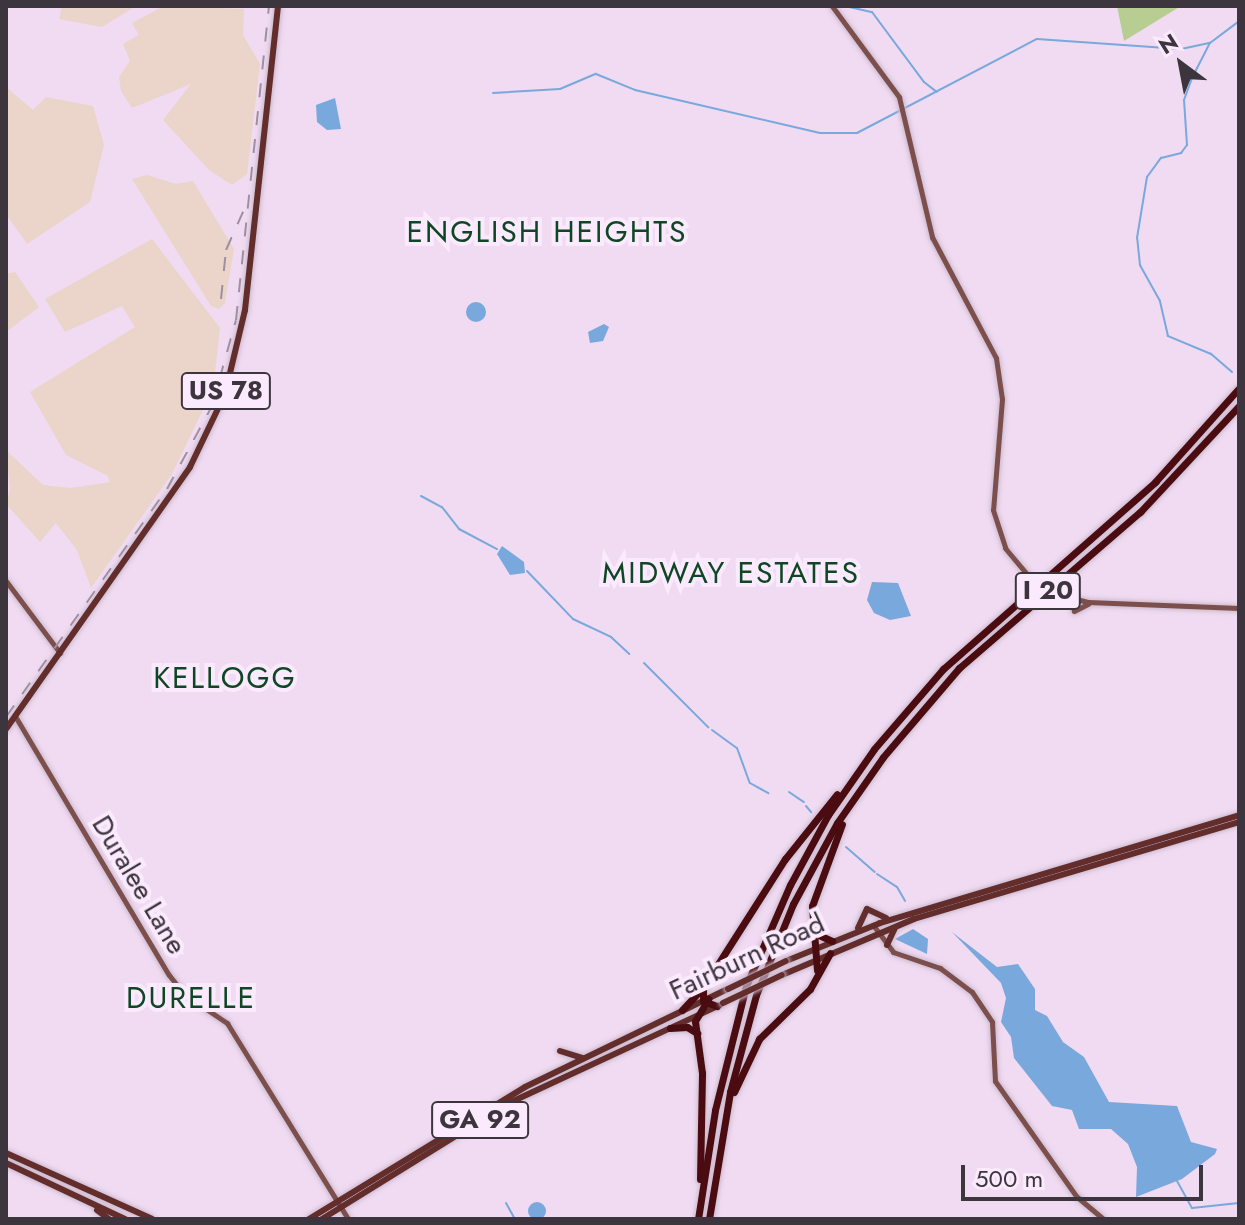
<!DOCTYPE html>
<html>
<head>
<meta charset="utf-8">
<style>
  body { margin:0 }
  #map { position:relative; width:1245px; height:1225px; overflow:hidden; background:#f0dbf2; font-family:Jost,sans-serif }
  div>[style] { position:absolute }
  .industrial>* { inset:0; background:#ebd4c9 }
  .green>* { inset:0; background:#b8cd91 }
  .water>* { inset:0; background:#79a8dc }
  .round { border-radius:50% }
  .stream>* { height:2px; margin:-1px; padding:0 1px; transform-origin:1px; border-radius:1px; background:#79a8dc }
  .roads { filter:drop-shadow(0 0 2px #ccbace) drop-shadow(0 0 2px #ccbace) }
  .secondary>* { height:5px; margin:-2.5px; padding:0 2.5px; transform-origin:2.5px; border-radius:2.5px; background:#7c4f4c }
  .primary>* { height:6px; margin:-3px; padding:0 3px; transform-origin:3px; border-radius:3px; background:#622d2b }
  .highway>* { height:7px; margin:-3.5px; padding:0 3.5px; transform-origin:3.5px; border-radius:3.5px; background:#4a0c10 }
  .rail>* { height:2px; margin-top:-1px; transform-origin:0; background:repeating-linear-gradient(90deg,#9e8f9f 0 14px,transparent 0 28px) }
  .bridges { filter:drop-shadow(0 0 2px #ccbace) drop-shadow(0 0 2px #ccbace) }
  .secondary-bridge>* { height:5px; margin:-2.5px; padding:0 2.5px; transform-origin:2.5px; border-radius:2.5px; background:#7c4f4c }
  .primary-bridge>* { height:6px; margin:-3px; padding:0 3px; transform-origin:3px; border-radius:3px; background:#622d2b }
  span { translate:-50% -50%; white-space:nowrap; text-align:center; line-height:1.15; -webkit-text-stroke:8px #fbeafd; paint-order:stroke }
  .shield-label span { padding:2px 6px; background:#fbeafd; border:2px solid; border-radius:6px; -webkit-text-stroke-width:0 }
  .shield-label { font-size:26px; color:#3d353e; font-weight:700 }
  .street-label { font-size:28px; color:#3d353e }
  .neighbourhood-label { font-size:30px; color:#0f4624; letter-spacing:2px }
  .frame { position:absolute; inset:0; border:8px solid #3d353e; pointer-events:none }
  .north { position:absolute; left:1141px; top:24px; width:80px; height:80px; -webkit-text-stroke:6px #fbeafd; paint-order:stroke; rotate:328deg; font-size:22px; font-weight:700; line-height:32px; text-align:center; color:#3d353e }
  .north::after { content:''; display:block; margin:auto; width:28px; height:36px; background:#3d353e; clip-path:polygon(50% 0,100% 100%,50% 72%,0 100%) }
  .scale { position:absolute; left:961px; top:1165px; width:242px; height:36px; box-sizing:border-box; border:4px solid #3d353e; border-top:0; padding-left:10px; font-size:24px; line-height:28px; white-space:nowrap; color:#3d353e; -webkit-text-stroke:6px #fbeafd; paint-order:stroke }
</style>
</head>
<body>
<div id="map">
  <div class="industrial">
    <div style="clip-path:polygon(62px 6px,136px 6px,102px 27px,59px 19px)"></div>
    <div style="clip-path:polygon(164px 6px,244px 9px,243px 35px,260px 64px,247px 174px,232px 185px,209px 170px,163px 120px,191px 84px,132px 108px,121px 91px,119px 77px,130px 61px,123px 44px,139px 35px,132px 23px)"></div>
    <div style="clip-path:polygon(6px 87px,33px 110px,46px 97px,93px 106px,104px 145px,90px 202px,27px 244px,6px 214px)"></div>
    <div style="clip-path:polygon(147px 175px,176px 184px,193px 181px,234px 249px,225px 303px,219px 309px,211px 306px,132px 179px)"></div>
    <div style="clip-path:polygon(152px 239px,220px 328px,213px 389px,172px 474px,91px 588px,77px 550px,56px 523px,40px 542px,6px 504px,10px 490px,6px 450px,43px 485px,71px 488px,110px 482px,108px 476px,66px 455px,30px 392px,135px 327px,122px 306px,65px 332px,45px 299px)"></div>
    <div style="clip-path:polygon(15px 272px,39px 307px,6px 332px,6px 274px)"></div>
  </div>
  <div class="green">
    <div style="clip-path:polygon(1117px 6px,1181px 6px,1124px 41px)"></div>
  </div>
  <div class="water">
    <div style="clip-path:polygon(335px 98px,341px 129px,327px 130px,317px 122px,316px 105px)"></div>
    <div class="round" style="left:466px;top:302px;width:20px;height:20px"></div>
    <div style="clip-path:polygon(604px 324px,609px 327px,603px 341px,590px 343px,588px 332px)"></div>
    <div style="clip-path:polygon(502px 546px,524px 562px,525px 573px,510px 575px,497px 554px)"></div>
    <div style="clip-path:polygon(872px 582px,898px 583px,911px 616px,890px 620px,874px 613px,867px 600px)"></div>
    <div style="clip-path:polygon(913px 929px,928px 939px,927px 954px,895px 939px)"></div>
    <div style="clip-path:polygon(952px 932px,997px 967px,1018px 964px,1035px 989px,1035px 1010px,1047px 1016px,1063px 1042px,1084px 1057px,1109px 1102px,1177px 1106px,1191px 1142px,1217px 1149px,1215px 1154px,1182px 1179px,1136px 1197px,1137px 1167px,1128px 1144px,1111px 1129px,1079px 1129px,1072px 1110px,1052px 1106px,1014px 1058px,1011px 1037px,1001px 1022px,1006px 998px,1001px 983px)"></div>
    <div class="round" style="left:528px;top:1202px;width:18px;height:18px"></div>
  </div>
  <div class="stream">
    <div style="left:845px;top:6px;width:28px;rotate:13deg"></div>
    <div style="left:872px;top:12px;width:87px;rotate:53.4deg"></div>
    <div style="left:924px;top:82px;width:16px;rotate:38deg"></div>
    <div style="left:493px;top:93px;width:67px;rotate:-3.4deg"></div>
    <div style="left:560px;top:89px;width:39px;rotate:-23deg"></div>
    <div style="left:596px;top:74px;width:42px;rotate:22.3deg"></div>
    <div style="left:635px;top:90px;width:190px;rotate:13.1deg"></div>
    <div style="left:820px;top:133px;width:37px"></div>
    <div style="left:857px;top:133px;width:203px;rotate:-27.6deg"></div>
    <div style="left:1037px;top:39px;width:144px;rotate:4deg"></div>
    <div style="left:1181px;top:49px;width:30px;rotate:-12deg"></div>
    <div style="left:1232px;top:372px;width:28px;rotate:-139deg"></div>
    <div style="left:1211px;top:354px;width:47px;rotate:-157.3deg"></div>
    <div style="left:1168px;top:336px;width:36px;rotate:-103deg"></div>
    <div style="left:1160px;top:301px;width:41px;rotate:-119.1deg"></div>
    <div style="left:1140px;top:265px;width:27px;rotate:-96deg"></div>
    <div style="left:1137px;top:238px;width:62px;rotate:-80.7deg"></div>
    <div style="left:1147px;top:177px;width:24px;rotate:-54deg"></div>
    <div style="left:1161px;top:158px;width:21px;rotate:-14deg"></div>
    <div style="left:1181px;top:153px;width:10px;rotate:-53deg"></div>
    <div style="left:1187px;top:145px;width:45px;rotate:-93.8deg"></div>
    <div style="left:1184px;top:100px;width:23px;rotate:-70deg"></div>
    <div style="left:1192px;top:78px;width:39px;rotate:-63deg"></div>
    <div style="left:1210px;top:43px;width:36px;rotate:-37deg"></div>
    <div style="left:421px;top:496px;width:24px;rotate:28deg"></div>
    <div style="left:442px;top:507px;width:28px;rotate:52deg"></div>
    <div style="left:459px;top:529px;width:43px;rotate:27.8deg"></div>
    <div style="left:527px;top:571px;width:66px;rotate:46.2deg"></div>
    <div style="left:573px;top:619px;width:42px;rotate:25.3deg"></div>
    <div style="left:611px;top:637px;width:25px;rotate:43deg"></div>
    <div style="left:644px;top:663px;width:91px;rotate:45deg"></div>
    <div style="left:712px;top:730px;width:31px;rotate:36deg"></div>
    <div style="left:737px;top:748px;width:37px;rotate:70deg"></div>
    <div style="left:750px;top:783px;width:21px;rotate:29deg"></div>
    <div style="left:789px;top:792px;width:18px;rotate:34deg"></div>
    <div style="left:806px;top:806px;width:8px;rotate:50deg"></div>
    <div style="left:846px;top:847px;width:38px;rotate:41deg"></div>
    <div style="left:877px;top:874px;width:24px;rotate:33deg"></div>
    <div style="left:897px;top:887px;width:16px;rotate:60deg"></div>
    <div style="left:1177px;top:1181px;width:31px;rotate:61deg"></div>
    <div style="left:1192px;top:1208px;width:47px;rotate:-6.1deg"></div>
    <div style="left:506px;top:1203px;width:18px;rotate:61deg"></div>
  </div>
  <div class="roads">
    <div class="secondary">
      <div style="left:832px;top:6px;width:113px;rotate:53.6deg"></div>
      <div style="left:899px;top:97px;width:144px;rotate:76.7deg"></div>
      <div style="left:932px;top:237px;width:137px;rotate:62.1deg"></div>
      <div style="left:996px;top:358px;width:41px;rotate:81.7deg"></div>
      <div style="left:1002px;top:399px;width:111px;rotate:94.6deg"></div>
      <div style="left:993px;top:510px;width:40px;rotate:72deg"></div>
      <div style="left:1005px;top:548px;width:39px;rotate:50deg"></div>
      <div style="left:6px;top:581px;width:90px;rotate:53.1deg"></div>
      <div style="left:1052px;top:593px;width:37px;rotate:14deg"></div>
      <div style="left:1088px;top:602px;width:151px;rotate:2.3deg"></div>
      <div style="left:1072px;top:601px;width:10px;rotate:79deg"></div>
      <div style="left:1074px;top:611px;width:16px;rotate:-27deg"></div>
      <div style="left:15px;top:716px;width:301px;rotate:59.3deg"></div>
      <div style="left:169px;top:975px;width:24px;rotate:52deg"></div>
      <div style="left:184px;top:994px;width:52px;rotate:34deg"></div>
      <div style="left:227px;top:1023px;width:230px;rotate:58.3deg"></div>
      <div style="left:873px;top:925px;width:34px;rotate:53deg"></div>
      <div style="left:893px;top:952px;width:50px;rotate:18.8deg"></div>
      <div style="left:940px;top:968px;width:40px;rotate:37deg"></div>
      <div style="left:972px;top:992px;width:36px;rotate:56deg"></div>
      <div style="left:992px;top:1022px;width:59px;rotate:87.1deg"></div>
      <div style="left:995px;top:1081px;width:141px;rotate:54.8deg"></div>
      <div style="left:1076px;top:1196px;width:35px;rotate:40deg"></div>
    </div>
    <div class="primary">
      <div style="left:6px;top:729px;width:320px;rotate:-54.9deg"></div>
      <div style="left:190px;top:467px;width:81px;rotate:-64.4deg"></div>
      <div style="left:225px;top:394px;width:86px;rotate:-76.6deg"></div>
      <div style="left:245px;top:310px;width:306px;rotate:-83.8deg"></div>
      <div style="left:858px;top:928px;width:21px;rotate:-65deg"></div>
      <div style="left:867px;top:909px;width:21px;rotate:25deg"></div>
      <div style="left:887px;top:945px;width:19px;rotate:-65deg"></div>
      <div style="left:786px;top:961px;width:101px;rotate:-22deg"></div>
      <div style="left:880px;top:923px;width:375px;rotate:-16.7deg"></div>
      <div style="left:782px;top:975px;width:143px;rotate:-23deg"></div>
      <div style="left:914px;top:919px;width:339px;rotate:-16.6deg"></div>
      <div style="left:560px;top:1051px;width:24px;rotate:17deg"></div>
      <div style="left:6px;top:1153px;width:160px;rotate:24.3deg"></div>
      <div style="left:6px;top:1163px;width:132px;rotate:25.2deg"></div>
      <div style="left:97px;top:1210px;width:15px;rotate:37deg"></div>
      <div style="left:309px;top:1219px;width:253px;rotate:-31.4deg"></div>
      <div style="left:525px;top:1087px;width:225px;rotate:-25.8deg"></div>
      <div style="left:322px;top:1219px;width:220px;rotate:-31.8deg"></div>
      <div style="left:509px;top:1103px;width:233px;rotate:-24.9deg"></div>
    </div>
    <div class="highway">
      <div style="left:812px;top:932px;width:22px;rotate:24deg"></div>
      <div style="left:817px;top:970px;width:64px;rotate:-94.5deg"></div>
      <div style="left:812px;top:906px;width:87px;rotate:-69.9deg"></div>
      <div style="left:703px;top:988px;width:13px;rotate:90deg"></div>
      <div style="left:703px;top:1001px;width:15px;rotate:20deg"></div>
      <div style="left:682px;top:1010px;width:33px;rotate:-47deg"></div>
      <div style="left:704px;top:986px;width:151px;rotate:-57.5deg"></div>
      <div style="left:785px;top:859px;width:83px;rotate:-51.3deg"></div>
      <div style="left:670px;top:1028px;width:17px;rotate:-3deg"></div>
      <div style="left:687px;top:1027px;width:12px;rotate:31deg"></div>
      <div style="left:734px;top:1092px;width:59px;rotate:-64.7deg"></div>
      <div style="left:759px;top:1039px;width:71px;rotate:-44.4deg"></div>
      <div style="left:810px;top:989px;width:41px;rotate:-60.9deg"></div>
      <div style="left:700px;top:1179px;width:106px;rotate:-88.9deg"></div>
      <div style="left:702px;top:1073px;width:52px;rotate:-97.7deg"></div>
      <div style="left:695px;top:1021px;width:26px;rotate:-59deg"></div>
      <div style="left:698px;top:1219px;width:110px;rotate:-81.1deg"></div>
      <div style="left:715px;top:1110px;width:128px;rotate:-76deg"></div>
      <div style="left:746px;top:986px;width:110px;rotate:-66.5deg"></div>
      <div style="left:790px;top:885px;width:80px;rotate:-61.5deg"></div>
      <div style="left:828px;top:815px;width:80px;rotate:-55.1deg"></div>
      <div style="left:874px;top:749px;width:106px;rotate:-49.2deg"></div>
      <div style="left:943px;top:669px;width:283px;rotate:-41.4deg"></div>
      <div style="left:1155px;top:482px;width:126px;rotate:-48.2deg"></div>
      <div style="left:709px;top:1219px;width:129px;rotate:-80.6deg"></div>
      <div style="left:730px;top:1092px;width:100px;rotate:-75deg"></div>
      <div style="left:756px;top:995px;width:98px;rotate:-67.9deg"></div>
      <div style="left:793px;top:904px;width:92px;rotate:-61.5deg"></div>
      <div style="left:837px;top:823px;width:80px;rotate:-55.1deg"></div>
      <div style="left:883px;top:757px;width:117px;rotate:-49.5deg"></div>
      <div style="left:959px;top:668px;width:239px;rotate:-40.8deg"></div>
      <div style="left:1140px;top:512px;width:145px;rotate:-47deg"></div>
    </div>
  </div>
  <div class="rail">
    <div style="left:221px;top:299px;width:49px;rotate:-84.2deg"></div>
    <div style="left:226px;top:250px;width:42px;rotate:-65.9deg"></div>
    <div style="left:6px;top:717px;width:279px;rotate:-54.8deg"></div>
    <div style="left:167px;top:489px;width:94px;rotate:-61.5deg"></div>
    <div style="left:212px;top:406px;width:89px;rotate:-74.4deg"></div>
    <div style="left:236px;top:320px;width:316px;rotate:-84deg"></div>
  </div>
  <div class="bridges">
    <div class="secondary-bridge">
      <div style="left:1030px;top:578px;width:27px;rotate:34deg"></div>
    </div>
    <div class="primary-bridge">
      <div style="left:728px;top:989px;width:64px;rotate:-25.8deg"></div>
      <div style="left:723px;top:1003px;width:65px;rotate:-25.4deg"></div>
    </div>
  </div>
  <div class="shield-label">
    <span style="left:226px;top:391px">US 78</span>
    <span style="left:1048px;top:591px">I 20</span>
    <span style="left:480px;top:1120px">GA 92</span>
  </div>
  <div class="street-label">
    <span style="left:139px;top:885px;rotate:59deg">Duralee Lane</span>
    <span style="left:747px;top:957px;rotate:-25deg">Fairburn Road</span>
  </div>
  <div class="neighbourhood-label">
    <span style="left:547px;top:232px">ENGLISH HEIGHTS</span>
    <span style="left:731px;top:573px">MIDWAY ESTATES</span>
    <span style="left:225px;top:678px">KELLOGG</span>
    <span style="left:191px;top:998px">DURELLE</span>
  </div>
  <div class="frame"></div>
  <div class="north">N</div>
  <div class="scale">500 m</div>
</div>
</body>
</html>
